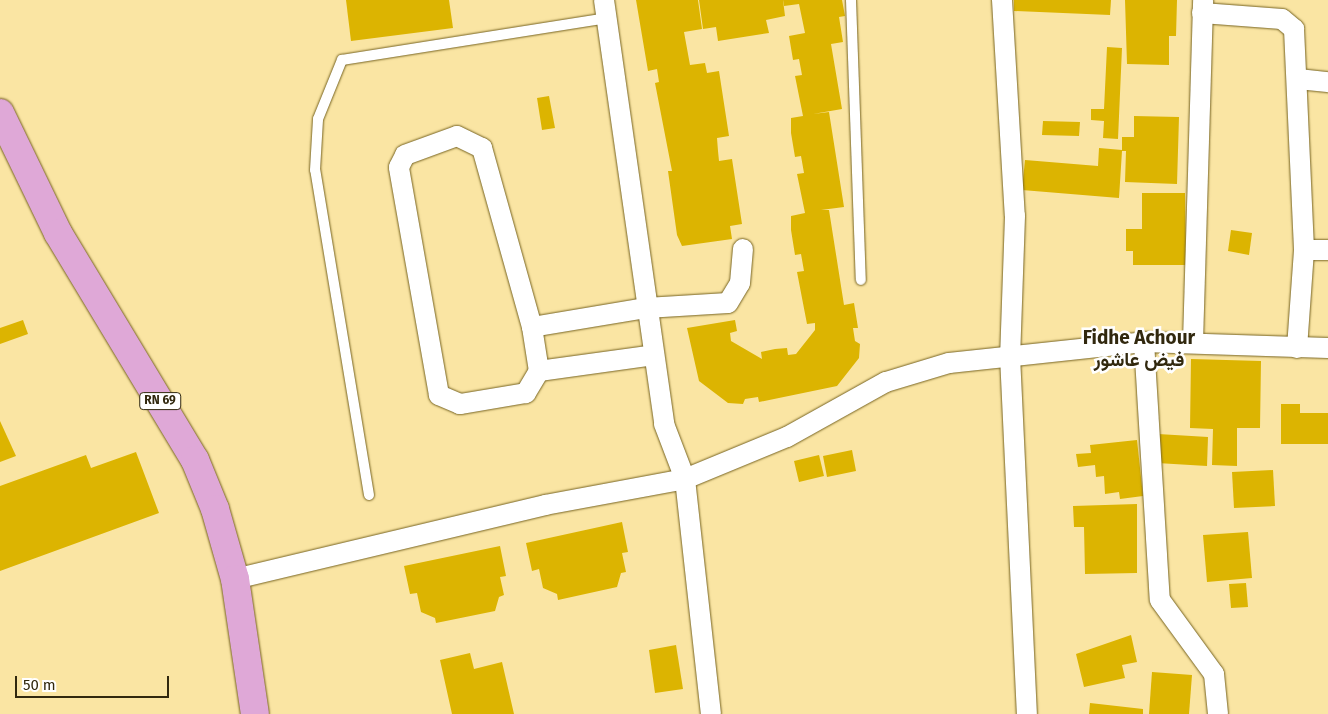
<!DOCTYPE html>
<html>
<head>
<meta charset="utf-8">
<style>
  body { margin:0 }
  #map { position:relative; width:1328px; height:714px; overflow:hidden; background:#fae5a3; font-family:"Fira Sans",Vazirmatn,sans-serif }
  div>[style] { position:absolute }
  .building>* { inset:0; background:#dcb401 }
  .roads { filter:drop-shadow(0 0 1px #776422) drop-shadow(0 0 1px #776422) }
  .lane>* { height:10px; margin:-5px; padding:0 5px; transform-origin:5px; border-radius:5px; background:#fff }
  .street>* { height:20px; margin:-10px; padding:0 10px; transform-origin:10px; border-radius:10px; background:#fff }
  .primary>* { height:28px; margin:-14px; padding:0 14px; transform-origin:14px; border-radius:14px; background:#dfa8d7 }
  span { translate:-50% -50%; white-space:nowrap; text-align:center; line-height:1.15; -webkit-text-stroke:5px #fff; paint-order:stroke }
  .shield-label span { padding:1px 4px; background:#fff; border:1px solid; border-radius:4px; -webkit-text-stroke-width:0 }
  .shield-label { font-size:12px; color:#31280e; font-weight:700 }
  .district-label { font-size:19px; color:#31280e; font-weight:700 }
  .scale { position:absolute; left:15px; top:676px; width:154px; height:22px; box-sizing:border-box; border:2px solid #31280e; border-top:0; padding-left:6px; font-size:15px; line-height:18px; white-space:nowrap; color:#31280e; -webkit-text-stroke:4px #fff; paint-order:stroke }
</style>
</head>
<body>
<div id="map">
  <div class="building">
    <div style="clip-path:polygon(346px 0,449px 0,453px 28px,351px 41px)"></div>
    <div style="clip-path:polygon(636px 0,698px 0,702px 29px,684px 32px,690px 65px,705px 63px,707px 73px,719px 71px,729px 136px,717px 138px,718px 151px,719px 161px,732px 159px,742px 224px,730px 226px,732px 239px,682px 246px,677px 235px,668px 171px,672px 171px,655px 83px,659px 82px,657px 69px,648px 71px)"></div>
    <div style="clip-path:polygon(699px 0,783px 0,785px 16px,766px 20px,769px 33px,718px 41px,716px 27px,703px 29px)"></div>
    <div style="clip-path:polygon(783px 0,842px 0,845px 16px,839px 17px,843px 42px,831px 44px,842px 109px,813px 114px,829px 112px,844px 207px,821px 210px,829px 210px,844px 305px,854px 303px,858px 328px,853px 328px,855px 341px,860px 344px,859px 358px,837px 386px,759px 402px,758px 397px,745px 399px,743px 404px,728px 403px,699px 381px,687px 328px,735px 320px,737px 331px,730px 333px,731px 341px,762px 359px,761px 352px,775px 349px,787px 348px,788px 355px,796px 354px,815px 330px,815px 323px,807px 324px,797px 272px,804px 271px,801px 254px,795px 255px,791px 230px,791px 216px,805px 213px,797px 174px,804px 173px,801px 156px,795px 157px,791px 133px,791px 118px,803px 116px,795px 76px,802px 75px,799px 59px,793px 60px,789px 36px,805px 33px,799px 4px,784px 6px)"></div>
    <div style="clip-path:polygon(1014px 0,1111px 0,1110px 15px,1014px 11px)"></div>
    <div style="clip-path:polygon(1125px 0,1177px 0,1176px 36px,1169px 36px,1169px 65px,1127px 64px)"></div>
    <div style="clip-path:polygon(1107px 47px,1122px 48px,1118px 139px,1103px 138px,1104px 121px,1091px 120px,1091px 109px,1104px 109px)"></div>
    <div style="clip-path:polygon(549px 96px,555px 128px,542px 130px,537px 98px)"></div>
    <div style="clip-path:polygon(1134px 116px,1179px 117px,1177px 184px,1125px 182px,1126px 151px,1122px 151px,1119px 198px,1022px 190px,1025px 160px,1098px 166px,1099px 148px,1122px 150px,1122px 137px,1134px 137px)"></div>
    <div style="clip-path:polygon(1043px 121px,1080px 122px,1079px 136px,1042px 135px)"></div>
    <div style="clip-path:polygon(1142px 193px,1185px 193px,1186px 265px,1133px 265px,1133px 251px,1126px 251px,1126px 229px,1142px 229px)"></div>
    <div style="clip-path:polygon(1231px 230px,1252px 233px,1249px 255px,1228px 251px)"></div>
    <div style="clip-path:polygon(23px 320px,28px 334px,0 344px,0 328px)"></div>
    <div style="clip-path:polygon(1191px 359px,1261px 361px,1260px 428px,1237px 428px,1237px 466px,1212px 465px,1213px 429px,1190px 428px)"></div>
    <div style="clip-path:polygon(1281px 404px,1300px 404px,1300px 413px,1328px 413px,1328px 444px,1281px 444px)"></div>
    <div style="clip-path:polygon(0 421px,16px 456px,0 462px)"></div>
    <div style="clip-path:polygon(1158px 434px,1208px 437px,1207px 466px,1157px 463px)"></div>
    <div style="clip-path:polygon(1137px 440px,1143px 496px,1120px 499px,1119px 492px,1105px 494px,1104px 476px,1096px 477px,1095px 465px,1078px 467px,1076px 454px,1091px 453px,1090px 445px)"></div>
    <div style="clip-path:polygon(852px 450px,856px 471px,827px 477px,823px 456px)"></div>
    <div style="clip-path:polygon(136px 452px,159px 513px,0 571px,0 486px,86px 455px,91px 468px)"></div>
    <div style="clip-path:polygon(819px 455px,824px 476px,799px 482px,794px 461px)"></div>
    <div style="clip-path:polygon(1273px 470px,1275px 506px,1234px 508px,1232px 472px)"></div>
    <div style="clip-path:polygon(1137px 504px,1137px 573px,1085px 574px,1084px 527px,1074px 527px,1073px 506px)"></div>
    <div style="clip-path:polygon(622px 522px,628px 552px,622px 553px,626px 572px,621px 573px,617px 587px,558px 600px,557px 594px,543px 588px,539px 569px,532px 571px,526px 543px)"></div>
    <div style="clip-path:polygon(1248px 532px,1252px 578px,1207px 582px,1203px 535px)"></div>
    <div style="clip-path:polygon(500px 546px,506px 576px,500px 577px,504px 595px,499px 597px,495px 611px,436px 623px,435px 618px,421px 612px,417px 593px,410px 594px,404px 566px)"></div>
    <div style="clip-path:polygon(1246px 583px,1248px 607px,1231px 608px,1229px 584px)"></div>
    <div style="clip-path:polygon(1131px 635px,1137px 662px,1122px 665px,1125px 678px,1084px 687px,1076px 654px)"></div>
    <div style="clip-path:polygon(676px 645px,683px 689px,655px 693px,649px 650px)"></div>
    <div style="clip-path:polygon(470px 653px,474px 669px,502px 662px,514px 714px,452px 714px,440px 660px)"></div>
    <div style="clip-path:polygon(1152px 672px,1192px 675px,1189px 714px,1149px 714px)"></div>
    <div style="clip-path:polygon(1090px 703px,1143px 709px,1143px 714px,1089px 714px)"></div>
  </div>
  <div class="roads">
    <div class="lane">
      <div style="left:851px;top:0;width:280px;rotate:88deg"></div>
      <div style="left:369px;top:495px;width:329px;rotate:-99.4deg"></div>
      <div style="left:315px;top:170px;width:51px;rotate:-86.6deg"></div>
      <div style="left:318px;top:119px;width:64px;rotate:-67.9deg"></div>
      <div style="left:342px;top:60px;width:267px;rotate:-9deg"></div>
    </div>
    <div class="street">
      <div style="left:604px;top:0;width:428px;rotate:81.9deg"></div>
      <div style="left:664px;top:424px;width:59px;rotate:69.1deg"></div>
      <div style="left:685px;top:479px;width:236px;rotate:83.7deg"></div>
      <div style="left:1002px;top:0;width:216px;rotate:86.6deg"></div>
      <div style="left:1015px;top:216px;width:140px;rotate:92deg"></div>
      <div style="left:1010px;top:356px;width:358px;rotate:87.3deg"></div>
      <div style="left:1202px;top:13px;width:80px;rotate:4.3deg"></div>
      <div style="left:1282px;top:19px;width:16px;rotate:40deg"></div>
      <div style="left:1294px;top:29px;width:221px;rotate:87.4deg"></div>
      <div style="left:1304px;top:250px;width:24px"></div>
      <div style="left:1298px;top:79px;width:30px;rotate:6deg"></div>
      <div style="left:457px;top:136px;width:28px;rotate:26deg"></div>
      <div style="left:482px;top:148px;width:186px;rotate:74.4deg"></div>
      <div style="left:532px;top:327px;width:45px;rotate:81deg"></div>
      <div style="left:539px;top:371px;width:26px;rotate:121deg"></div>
      <div style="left:526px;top:393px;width:67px;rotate:170.5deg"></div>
      <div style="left:460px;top:404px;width:23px;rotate:-157deg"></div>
      <div style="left:439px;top:395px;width:231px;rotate:-100deg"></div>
      <div style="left:399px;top:167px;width:13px;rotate:-63deg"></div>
      <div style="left:405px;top:155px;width:55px;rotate:-20.1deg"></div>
      <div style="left:532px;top:327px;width:116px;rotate:-9.5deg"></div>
      <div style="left:646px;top:308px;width:82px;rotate:-3.5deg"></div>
      <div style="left:728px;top:303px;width:23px;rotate:-59deg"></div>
      <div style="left:740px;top:283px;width:34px;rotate:-85deg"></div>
      <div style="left:1144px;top:342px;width:258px;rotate:86.5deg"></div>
      <div style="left:1160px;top:600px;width:92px;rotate:53.9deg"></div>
      <div style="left:1214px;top:674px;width:40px;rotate:84.3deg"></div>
      <div style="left:1193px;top:342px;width:342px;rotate:-88.3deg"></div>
      <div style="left:1297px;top:348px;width:98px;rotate:-85.9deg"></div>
      <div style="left:539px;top:371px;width:116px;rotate:-7.9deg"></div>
      <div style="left:235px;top:579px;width:319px;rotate:-13.4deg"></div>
      <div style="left:545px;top:505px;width:142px;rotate:-10.5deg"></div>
      <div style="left:685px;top:479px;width:110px;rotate:-22.4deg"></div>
      <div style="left:787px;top:437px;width:113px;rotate:-29.1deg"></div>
      <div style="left:886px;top:382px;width:66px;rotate:-16.8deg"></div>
      <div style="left:949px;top:363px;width:196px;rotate:-6.1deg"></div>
      <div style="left:1144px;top:342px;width:184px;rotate:1.9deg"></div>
    </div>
    <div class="primary">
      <div style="left:0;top:113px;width:133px;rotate:64.2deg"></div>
      <div style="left:58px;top:233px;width:265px;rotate:58.9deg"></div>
      <div style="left:195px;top:460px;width:53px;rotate:67.8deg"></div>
      <div style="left:215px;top:509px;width:73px;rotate:74.1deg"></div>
      <div style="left:235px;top:579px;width:136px;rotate:81.6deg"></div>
    </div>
  </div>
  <div class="shield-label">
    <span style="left:160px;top:401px">RN 69</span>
  </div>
  <div class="district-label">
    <span style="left:1139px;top:349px">Fidhe Achour<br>فيض عاشور</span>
  </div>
  <div class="scale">50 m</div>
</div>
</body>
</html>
